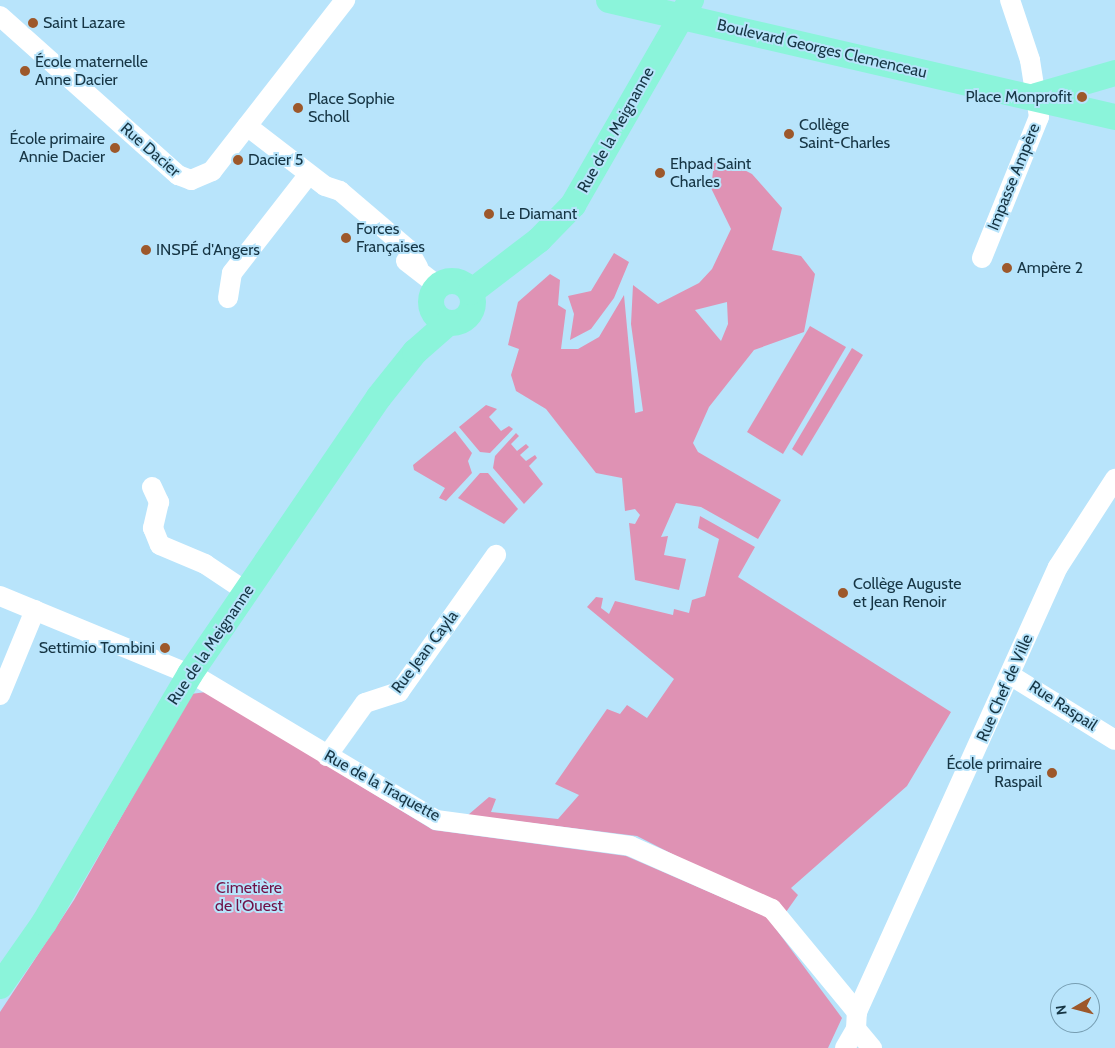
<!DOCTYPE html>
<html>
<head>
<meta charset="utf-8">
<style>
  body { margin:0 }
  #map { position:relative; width:1115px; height:1048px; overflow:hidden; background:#b8e4fb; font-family:Cabin,sans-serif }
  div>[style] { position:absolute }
  .green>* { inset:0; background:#df92b4 }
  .minor>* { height:20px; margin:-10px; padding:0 10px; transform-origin:10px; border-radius:10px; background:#fff }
  .major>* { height:26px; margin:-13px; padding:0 13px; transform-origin:13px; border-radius:13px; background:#8bf4da }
  .major>.ring { margin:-13px; padding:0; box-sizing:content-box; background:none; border:26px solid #8bf4da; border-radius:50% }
  .dots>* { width:14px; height:14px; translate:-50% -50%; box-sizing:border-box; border:2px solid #b8e4fb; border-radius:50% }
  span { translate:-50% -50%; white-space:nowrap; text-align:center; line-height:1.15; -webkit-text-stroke:4px #b8e4fb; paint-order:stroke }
  .poi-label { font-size:16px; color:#163544 }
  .left { translate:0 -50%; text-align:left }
  .right { translate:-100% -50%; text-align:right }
  .street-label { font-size:16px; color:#163544 }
  .park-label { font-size:16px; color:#701247 }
  .north { position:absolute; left:1050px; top:983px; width:50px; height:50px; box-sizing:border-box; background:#b8e4fb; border:1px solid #779eb2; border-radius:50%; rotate:262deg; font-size:14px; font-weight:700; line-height:20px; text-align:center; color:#163544 }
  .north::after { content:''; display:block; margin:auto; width:18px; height:22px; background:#9d582b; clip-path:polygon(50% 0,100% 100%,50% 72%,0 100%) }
</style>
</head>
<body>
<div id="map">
  <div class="green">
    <div style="clip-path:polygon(evenodd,714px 163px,731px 163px,752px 174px,782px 208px,772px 250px,801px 256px,815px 274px,804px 332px,754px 350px,709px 407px,693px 443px,698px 452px,781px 500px,758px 539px,701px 507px,676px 503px,661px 537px,668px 536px,664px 555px,686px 559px,679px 590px,635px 580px,629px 523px,635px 524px,640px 515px,635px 509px,625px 511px,622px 478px,596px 473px,546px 409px,516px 391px,511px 375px,519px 349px,508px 345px,518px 302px,550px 274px,560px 280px,558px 305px,566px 310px,561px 349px,578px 349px,599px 337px,624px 295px,635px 413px,643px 411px,631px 324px,633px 285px,658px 304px,699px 283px,712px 269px,731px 229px,711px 188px,714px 163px,727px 302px,728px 324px,721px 341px,695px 310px,727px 302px)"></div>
    <div style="clip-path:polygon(614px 253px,629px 262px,614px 298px,591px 329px,570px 340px,574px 314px,568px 296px,591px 291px)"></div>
    <div style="clip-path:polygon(810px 326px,846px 347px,783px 454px,747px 432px)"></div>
    <div style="clip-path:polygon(852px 348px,863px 355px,802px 456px,792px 449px)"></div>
    <div style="clip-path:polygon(486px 405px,497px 409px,489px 417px,501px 431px,509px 426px,513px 429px,490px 453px,480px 452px,459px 427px)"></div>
    <div style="clip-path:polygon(455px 431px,472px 453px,468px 461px,472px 473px,446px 501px,439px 498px,445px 488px,414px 470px,413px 465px)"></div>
    <div style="clip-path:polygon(516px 433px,519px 436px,511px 444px,517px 451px,526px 444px,529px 447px,520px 455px,526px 461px,535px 455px,537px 458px,529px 466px,543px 484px,524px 504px,493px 468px,495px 456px)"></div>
    <div style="clip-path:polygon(480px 473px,488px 473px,518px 509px,504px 524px,458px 498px)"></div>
    <div style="clip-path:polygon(700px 516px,755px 547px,738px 577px,951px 712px,907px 786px,791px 888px,798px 895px,786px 912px,637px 836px,468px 815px,489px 797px,496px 799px,491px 812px,558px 819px,579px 795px,555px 784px,607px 709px,620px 714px,627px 705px,647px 718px,674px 679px,587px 607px,596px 597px,603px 598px,601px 608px,609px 614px,615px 601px,673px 615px,674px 609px,689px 613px,692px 600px,705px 596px,719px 539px,698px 528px)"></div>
    <div style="clip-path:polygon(206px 692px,433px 830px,626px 856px,767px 917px,842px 1018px,828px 1048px,0 1048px,0 1012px,74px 900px,191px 694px)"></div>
  </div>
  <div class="minor">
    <div style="left:0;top:16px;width:239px;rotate:41.8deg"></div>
    <div style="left:178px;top:175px;width:14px;rotate:21deg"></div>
    <div style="left:191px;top:180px;width:23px;rotate:-23deg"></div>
    <div style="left:212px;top:171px;width:217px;rotate:-52.1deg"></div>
    <div style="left:247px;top:126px;width:98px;rotate:37.6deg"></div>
    <div style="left:325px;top:186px;width:16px;rotate:18deg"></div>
    <div style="left:340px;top:191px;width:89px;rotate:40.5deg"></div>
    <div style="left:408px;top:249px;width:21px;rotate:61deg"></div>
    <div style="left:982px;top:258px;width:152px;rotate:-68deg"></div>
    <div style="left:1039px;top:117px;width:58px;rotate:-99deg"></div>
    <div style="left:1030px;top:60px;width:63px;rotate:-108.4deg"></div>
    <div style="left:406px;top:261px;width:41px;rotate:38deg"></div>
    <div style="left:228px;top:298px;width:25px;rotate:-81deg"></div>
    <div style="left:232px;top:273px;width:125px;rotate:-52.1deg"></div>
    <div style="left:152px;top:487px;width:17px;rotate:65deg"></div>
    <div style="left:159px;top:502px;width:27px;rotate:103deg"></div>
    <div style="left:153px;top:528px;width:18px;rotate:68deg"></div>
    <div style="left:160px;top:545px;width:49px;rotate:22.9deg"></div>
    <div style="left:205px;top:564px;width:50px;rotate:33.7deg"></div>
    <div style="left:0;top:596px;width:215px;rotate:22.4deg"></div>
    <div style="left:199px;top:678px;width:276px;rotate:30.9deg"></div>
    <div style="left:436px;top:820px;width:196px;rotate:7.6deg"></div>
    <div style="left:630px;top:846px;width:155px;rotate:23.9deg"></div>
    <div style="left:772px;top:909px;width:134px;rotate:50.5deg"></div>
    <div style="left:1010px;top:675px;width:123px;rotate:31.8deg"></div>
    <div style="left:0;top:695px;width:92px;rotate:-67.6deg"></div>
    <div style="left:327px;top:756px;width:65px;rotate:-54.4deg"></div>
    <div style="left:365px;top:703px;width:36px;rotate:-18deg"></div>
    <div style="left:399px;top:692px;width:168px;rotate:-54.7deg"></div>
    <div style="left:856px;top:1029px;width:25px;rotate:50deg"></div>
    <div style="left:845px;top:1048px;width:22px;rotate:-60deg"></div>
    <div style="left:856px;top:1029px;width:17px;rotate:-87deg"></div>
    <div style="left:857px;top:1012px;width:488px;rotate:-65.7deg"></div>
    <div style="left:1058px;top:567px;width:105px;rotate:-57.1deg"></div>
  </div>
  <div class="major">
    <div style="left:609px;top:0;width:519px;rotate:13.02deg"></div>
    <div style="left:1036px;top:96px;width:82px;rotate:-16.2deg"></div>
    <div class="ring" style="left:431px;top:281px;width:16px;height:16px"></div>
    <div style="left:471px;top:292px;width:86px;rotate:-37.4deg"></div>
    <div style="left:539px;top:240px;width:49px;rotate:-45.8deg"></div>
    <div style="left:573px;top:205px;width:237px;rotate:-60.1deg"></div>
    <div style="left:0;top:986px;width:77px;rotate:-55.1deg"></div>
    <div style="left:44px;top:923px;width:289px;rotate:-59.6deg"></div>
    <div style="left:190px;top:674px;width:335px;rotate:-55.7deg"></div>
    <div style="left:379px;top:397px;width:58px;rotate:-51.3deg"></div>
    <div style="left:415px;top:352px;width:44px;rotate:-41.3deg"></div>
  </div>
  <div class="dots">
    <div style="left:33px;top:23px;background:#9d582b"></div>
    <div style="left:25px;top:71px;background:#9d582b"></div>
    <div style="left:1082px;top:97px;background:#9d582b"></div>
    <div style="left:298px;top:108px;background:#9d582b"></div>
    <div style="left:789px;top:134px;background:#9d582b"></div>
    <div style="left:115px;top:148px;background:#9d582b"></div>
    <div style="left:238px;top:160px;background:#9d582b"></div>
    <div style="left:660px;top:173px;background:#9d582b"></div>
    <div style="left:489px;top:214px;background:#9d582b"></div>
    <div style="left:346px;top:238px;background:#9d582b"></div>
    <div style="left:146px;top:250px;background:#9d582b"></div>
    <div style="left:1007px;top:268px;background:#9d582b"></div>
    <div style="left:843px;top:593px;background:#9d582b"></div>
    <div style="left:165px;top:648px;background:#9d582b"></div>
    <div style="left:1052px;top:773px;background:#9d582b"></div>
  </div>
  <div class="poi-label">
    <span class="left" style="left:43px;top:23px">Saint Lazare</span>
    <span class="left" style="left:35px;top:71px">École maternelle<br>Anne Dacier</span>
    <span class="right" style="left:1072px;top:97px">Place Monprofit</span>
    <span class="left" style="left:308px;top:108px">Place Sophie<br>Scholl</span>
    <span class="left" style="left:799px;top:134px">Collège<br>Saint-Charles</span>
    <span class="right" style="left:105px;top:148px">École primaire<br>Annie Dacier</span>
    <span class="left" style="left:248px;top:160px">Dacier 5</span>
    <span class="left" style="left:670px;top:173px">Ehpad Saint<br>Charles</span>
    <span class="left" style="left:499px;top:214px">Le Diamant</span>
    <span class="left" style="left:356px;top:238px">Forces<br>Françaises</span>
    <span class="left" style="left:156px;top:250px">INSPÉ d'Angers</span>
    <span class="left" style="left:1017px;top:268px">Ampère 2</span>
    <span class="left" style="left:853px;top:593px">Collège Auguste<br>et Jean Renoir</span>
    <span class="right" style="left:155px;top:648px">Settimio Tombini</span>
    <span class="right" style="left:1042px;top:773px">École primaire<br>Raspail</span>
  </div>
  <div class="street-label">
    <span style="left:822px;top:49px;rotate:13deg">Boulevard Georges Clemenceau</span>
    <span style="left:616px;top:130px;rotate:-61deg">Rue de la Meignanne</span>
    <span style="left:150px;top:150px;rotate:41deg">Rue Dacier</span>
    <span style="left:1014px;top:177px;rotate:-68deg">Impasse Ampère</span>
    <span style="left:211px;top:645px;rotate:-56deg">Rue de la Meignanne</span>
    <span style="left:425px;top:652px;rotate:-53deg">Rue Jean Cayla</span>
    <span style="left:1005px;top:688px;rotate:-66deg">Rue Chef de Ville</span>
    <span style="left:1063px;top:706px;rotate:33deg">Rue Raspail</span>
    <span style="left:382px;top:786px;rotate:29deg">Rue de la Traquette</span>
  </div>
  <div class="park-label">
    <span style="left:249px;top:897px">Cimetière<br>de l'Ouest</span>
  </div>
  <div class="north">N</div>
</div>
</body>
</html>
